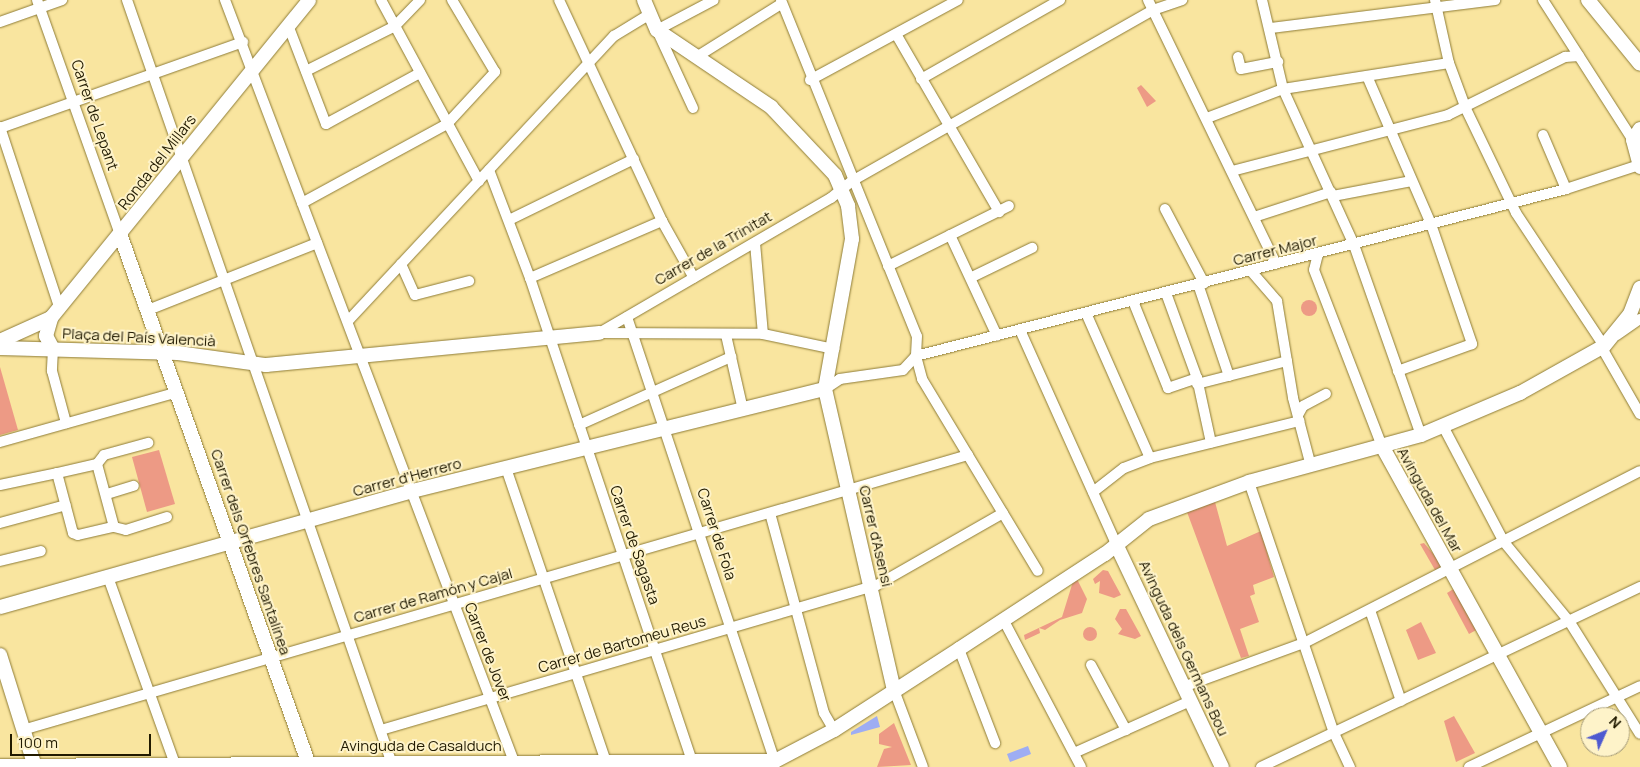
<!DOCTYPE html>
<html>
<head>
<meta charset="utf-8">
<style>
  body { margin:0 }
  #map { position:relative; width:1640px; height:767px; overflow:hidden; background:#f9e59f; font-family:Manrope,sans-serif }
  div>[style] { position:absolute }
  .green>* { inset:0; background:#ed9a85 }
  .round { border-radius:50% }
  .water>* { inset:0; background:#9eadf3 }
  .roads { filter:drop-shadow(0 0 1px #8e7c37) drop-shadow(0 0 1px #8e7c37) }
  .street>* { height:10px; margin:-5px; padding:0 5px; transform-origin:5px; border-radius:5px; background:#fff }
  .secondary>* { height:14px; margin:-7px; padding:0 7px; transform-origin:7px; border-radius:7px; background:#fff }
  span { translate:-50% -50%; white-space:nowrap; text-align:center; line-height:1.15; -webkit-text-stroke:4px #fef3c9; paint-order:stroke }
  .street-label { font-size:15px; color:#211a00 }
  .north { position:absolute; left:1580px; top:707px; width:50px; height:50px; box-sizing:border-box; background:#fef3c9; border:1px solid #a69c79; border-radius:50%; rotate:46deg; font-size:14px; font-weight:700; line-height:20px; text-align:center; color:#211a00 }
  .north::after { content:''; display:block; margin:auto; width:18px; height:22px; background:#4f5ad0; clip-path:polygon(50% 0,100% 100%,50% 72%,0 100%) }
  .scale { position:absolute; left:10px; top:734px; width:141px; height:22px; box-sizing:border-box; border:2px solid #211a00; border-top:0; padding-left:6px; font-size:15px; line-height:18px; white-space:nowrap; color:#211a00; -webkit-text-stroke:4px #fef3c9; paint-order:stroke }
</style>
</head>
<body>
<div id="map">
  <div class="green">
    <div style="clip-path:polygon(1141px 85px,1156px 101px,1147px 107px,1137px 88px)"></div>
    <div class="round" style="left:1301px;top:300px;width:16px;height:16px"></div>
    <div style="clip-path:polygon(0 367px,18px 430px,0 435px)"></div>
    <div style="clip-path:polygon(159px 450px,175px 504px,147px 512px,132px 457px)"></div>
    <div style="clip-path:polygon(1215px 502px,1227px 546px,1261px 531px,1274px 577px,1253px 585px,1255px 594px,1250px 596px,1259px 622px,1240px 629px,1249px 656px,1241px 658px,1187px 512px)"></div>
    <div style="clip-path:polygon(1424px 543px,1441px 563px,1442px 567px,1435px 570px,1420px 544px)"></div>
    <div style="clip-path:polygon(1103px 570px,1108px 571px,1121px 595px,1114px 598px,1099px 593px,1100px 581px,1095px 584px,1093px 579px)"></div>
    <div style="clip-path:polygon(1075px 575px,1087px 599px,1082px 613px,1060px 620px,1045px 630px,1039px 628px,1040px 633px,1025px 640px,1024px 635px,1062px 617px)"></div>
    <div style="clip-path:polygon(1455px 588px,1478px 629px,1469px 634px,1447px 593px)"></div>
    <div style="clip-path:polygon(1120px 609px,1126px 609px,1141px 636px,1135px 639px,1118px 634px,1122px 629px,1115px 619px)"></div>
    <div style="clip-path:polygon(1421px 622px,1436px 653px,1418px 660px,1406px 630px)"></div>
    <div class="round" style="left:1083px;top:627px;width:14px;height:14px"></div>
    <div style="clip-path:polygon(1454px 716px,1475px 753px,1456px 762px,1444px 721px)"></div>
    <div style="clip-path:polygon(894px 723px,911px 765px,877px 767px,884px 749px,892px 747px,879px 744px,879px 734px)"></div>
  </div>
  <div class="water">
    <div style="clip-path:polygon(877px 716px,880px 727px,851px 735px,851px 732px)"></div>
    <div style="clip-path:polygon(1028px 746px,1031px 754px,1010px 762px,1007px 754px)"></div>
  </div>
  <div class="roads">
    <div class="street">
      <div style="left:37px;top:0;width:248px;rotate:70.5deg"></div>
      <div style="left:127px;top:0;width:812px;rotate:70.87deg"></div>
      <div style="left:225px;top:0;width:820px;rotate:69.22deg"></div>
      <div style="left:381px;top:0;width:206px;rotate:61.6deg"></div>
      <div style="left:559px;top:0;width:244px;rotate:65deg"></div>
      <div style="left:662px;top:221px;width:65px;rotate:60.7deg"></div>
      <div style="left:781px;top:0;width:362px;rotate:68deg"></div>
      <div style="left:917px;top:336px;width:20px;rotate:93deg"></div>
      <div style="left:916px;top:356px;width:19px;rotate:133deg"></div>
      <div style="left:903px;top:370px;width:64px;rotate:171.9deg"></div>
      <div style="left:840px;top:379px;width:18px;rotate:146deg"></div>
      <div style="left:1148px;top:0;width:293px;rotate:64.1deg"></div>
      <div style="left:1262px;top:0;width:91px;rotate:76.7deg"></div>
      <div style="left:1283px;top:89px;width:171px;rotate:65.5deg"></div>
      <div style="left:1354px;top:245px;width:201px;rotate:70.6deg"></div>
      <div style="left:1435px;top:0;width:65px;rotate:77.5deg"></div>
      <div style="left:1449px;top:63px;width:49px;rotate:69.7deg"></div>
      <div style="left:1466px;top:109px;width:115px;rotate:64.3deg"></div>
      <div style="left:1516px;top:213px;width:159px;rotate:56.5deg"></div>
      <div style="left:1543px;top:0;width:166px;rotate:57.3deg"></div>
      <div style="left:0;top:22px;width:66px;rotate:-19.5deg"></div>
      <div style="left:288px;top:25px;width:106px;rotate:69deg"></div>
      <div style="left:326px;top:124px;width:107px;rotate:-28.5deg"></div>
      <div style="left:1271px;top:28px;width:226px;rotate:-7.1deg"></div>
      <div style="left:896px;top:34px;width:206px;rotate:59.9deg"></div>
      <div style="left:698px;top:56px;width:98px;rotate:-32.1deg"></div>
      <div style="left:1238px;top:57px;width:12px;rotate:76deg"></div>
      <div style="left:1241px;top:69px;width:38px;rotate:-11deg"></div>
      <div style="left:306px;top:71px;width:100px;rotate:-26.8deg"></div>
      <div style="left:395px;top:26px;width:36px;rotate:-46deg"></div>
      <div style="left:1367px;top:76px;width:161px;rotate:66.6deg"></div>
      <div style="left:1431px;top:224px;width:127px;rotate:71.1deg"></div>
      <div style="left:1472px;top:344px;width:79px;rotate:160deg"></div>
      <div style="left:921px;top:79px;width:160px;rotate:-29.6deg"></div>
      <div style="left:810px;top:80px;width:168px;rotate:-28.4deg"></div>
      <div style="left:693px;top:108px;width:86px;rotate:-114.8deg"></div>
      <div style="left:657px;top:30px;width:64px;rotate:-27.8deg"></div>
      <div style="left:1207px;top:118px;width:81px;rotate:-20.9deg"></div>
      <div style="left:1283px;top:89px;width:168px;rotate:-8.9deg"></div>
      <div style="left:0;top:127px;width:192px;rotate:71.8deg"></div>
      <div style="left:0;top:128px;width:258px;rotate:-19.5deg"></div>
      <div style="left:1543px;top:135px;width:59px;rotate:66.9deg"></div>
      <div style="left:489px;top:170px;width:116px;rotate:69.2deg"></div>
      <div style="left:530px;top:278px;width:516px;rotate:71.46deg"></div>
      <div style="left:1232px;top:171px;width:223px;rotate:-14.5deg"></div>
      <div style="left:1448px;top:115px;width:131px;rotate:-26.4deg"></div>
      <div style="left:1565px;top:57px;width:14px;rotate:-4deg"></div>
      <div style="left:1333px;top:196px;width:80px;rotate:-10.8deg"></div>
      <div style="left:302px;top:203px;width:165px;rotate:-28.6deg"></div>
      <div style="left:447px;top:124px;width:71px;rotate:-47.3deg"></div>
      <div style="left:495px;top:72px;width:84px;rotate:-120.8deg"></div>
      <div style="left:1165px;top:209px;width:84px;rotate:62.2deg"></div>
      <div style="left:1254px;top:217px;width:81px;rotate:-18deg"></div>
      <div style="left:509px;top:220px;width:139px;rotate:-26deg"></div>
      <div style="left:950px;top:235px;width:111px;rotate:65deg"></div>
      <div style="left:755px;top:243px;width:91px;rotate:85deg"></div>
      <div style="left:1318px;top:254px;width:16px;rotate:104deg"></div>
      <div style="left:1314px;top:270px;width:189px;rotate:68.9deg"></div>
      <div style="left:401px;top:264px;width:34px;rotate:66deg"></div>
      <div style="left:415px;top:295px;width:56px;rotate:-14.5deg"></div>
      <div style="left:888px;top:266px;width:135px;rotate:-26.4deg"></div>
      <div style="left:1251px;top:271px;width:40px;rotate:49deg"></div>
      <div style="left:1277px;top:301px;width:98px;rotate:80.6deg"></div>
      <div style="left:1293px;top:398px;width:70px;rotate:75.2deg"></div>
      <div style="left:972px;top:277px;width:67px;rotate:-25.8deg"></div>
      <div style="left:530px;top:278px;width:144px;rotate:-23.4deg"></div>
      <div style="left:1198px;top:284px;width:97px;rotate:71.4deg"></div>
      <div style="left:1166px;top:293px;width:90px;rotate:70deg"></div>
      <div style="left:1197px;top:378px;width:66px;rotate:77.8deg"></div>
      <div style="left:1133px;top:301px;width:94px;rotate:68.1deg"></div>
      <div style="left:1168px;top:388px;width:31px;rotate:-19deg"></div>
      <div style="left:148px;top:310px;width:182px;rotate:-21.6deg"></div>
      <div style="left:1086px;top:313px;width:158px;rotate:66.2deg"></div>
      <div style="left:627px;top:317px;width:468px;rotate:71.6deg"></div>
      <div style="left:348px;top:321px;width:390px;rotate:-47deg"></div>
      <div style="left:614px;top:36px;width:42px;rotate:-31.4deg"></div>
      <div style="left:1020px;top:330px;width:235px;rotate:65.8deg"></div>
      <div style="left:599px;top:333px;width:268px;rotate:-30.2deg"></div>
      <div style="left:831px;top:198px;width:27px;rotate:-39deg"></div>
      <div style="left:852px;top:181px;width:346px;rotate:-29.6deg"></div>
      <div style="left:1153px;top:10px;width:31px;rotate:-19deg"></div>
      <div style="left:599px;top:333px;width:164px;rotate:0.3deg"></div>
      <div style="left:763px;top:334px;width:73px;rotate:11.9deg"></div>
      <div style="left:726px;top:335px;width:77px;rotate:77.2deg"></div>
      <div style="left:1617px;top:335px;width:28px;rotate:-35deg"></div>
      <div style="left:1602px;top:348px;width:76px;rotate:60.1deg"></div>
      <div style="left:53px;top:349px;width:22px;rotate:93deg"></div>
      <div style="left:52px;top:371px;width:54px;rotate:74.9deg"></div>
      <div style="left:916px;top:356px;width:671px;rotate:-14.41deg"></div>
      <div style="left:1566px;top:189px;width:77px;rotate:-18.2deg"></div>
      <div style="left:916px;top:356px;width:24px;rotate:75deg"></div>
      <div style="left:922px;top:379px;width:224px;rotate:58.9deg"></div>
      <div style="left:1197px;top:384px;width:93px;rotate:-14.3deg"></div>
      <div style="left:1298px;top:415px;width:10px;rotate:-61deg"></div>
      <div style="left:1303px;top:406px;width:26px;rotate:-28deg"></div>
      <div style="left:579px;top:425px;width:167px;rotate:-24.1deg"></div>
      <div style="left:1443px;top:426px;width:131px;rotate:62.3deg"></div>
      <div style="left:1504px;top:542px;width:102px;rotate:50.6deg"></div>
      <div style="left:1569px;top:621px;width:133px;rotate:57.9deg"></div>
      <div style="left:0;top:442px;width:185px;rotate:-15.7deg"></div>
      <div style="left:97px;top:464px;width:11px;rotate:-52deg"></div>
      <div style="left:104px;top:455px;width:46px;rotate:-15.3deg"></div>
      <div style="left:506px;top:468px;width:316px;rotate:71.2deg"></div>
      <div style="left:1249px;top:482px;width:265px;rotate:71.3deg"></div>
      <div style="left:1334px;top:733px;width:38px;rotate:65deg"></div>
      <div style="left:0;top:485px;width:58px;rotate:-11.9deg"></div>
      <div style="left:1093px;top:492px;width:39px;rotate:-38deg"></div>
      <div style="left:1124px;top:468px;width:28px;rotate:-21deg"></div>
      <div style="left:1150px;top:458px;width:154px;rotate:-13.9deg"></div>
      <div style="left:107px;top:494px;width:28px;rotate:-17deg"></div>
      <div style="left:770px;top:513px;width:207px;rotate:74.9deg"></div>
      <div style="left:824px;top:713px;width:20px;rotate:60deg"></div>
      <div style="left:0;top:523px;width:68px;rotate:-15.3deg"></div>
      <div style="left:114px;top:527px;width:65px;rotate:-105.1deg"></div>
      <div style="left:97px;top:464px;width:41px;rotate:167.3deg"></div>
      <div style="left:57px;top:473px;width:62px;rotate:75.1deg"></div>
      <div style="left:73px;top:533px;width:5px;rotate:22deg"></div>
      <div style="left:78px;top:535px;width:37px;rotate:-13deg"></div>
      <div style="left:114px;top:527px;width:12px;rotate:14deg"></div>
      <div style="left:126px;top:530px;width:43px;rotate:-17.6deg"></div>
      <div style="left:0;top:561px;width:42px;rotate:-13.7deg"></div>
      <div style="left:108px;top:577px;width:202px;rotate:70.3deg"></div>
      <div style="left:1370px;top:610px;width:96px;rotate:71.2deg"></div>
      <div style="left:1003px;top:619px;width:167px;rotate:62.2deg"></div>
      <div style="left:959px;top:649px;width:101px;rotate:69deg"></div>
      <div style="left:1091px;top:665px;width:74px;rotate:61.7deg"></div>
      <div style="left:1183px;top:687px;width:129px;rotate:-20deg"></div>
      <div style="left:1304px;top:643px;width:377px;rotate:-27.1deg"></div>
      <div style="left:894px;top:690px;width:82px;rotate:69.4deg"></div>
      <div style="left:26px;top:729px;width:981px;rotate:-16.22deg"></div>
      <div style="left:381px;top:730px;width:517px;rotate:-16.3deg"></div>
      <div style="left:877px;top:585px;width:145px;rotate:-29.7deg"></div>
      <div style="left:1074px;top:753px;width:127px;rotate:-24.1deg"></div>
      <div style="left:1261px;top:767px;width:420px;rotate:-25.4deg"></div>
      <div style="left:1469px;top:767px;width:189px;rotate:-25.3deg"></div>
    </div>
    <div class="secondary">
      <div style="left:644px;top:0;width:33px;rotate:67deg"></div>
      <div style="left:657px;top:30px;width:138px;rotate:34deg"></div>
      <div style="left:771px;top:107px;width:93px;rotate:46.7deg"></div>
      <div style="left:835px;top:175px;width:34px;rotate:67deg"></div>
      <div style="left:848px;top:206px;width:33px;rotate:83deg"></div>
      <div style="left:852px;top:239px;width:152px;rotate:100.2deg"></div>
      <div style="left:825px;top:389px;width:309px;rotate:77.1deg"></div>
      <div style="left:1588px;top:0;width:82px;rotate:50.9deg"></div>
      <div style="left:1640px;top:129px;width:13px;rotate:122deg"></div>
      <div style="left:1633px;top:140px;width:28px;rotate:75deg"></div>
      <div style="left:120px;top:234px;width:560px;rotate:70.4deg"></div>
      <div style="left:0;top:341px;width:56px;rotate:-24.3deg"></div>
      <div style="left:0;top:348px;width:178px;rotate:1.6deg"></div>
      <div style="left:178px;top:353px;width:89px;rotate:7.8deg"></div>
      <div style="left:266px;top:365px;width:335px;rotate:-5.5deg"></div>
      <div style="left:53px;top:349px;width:15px;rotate:-118deg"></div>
      <div style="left:46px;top:336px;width:19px;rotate:-74deg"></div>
      <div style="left:51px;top:318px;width:409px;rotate:-50.9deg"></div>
      <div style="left:1382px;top:446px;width:367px;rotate:61deg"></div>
      <div style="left:1116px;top:544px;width:247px;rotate:64.6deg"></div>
      <div style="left:0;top:607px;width:428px;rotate:-15.7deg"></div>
      <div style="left:412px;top:491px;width:425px;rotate:-13.9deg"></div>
      <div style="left:0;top:655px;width:117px;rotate:72.6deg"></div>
      <div style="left:0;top:766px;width:775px;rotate:-0.37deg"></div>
      <div style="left:775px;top:761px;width:67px;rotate:-27.7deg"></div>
      <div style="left:834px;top:730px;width:149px;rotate:-32.9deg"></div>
      <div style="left:959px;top:649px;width:174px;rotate:-33.1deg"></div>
      <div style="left:1105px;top:554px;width:56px;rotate:-38.5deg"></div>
      <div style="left:1149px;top:519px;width:107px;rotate:-20.3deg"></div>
      <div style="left:1249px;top:482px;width:178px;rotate:-15.3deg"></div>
      <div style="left:1421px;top:435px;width:108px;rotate:-23deg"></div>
      <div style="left:1520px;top:393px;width:96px;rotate:-29.2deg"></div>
      <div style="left:1604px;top:346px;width:41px;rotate:-50.9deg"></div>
      <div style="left:1630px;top:314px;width:28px;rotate:-69deg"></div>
    </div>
  </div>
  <div class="street-label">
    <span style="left:95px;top:115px;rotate:71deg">Carrer de Lepant</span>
    <span style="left:157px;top:162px;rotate:-52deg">Ronda del Millars</span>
    <span style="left:713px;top:248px;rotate:-30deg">Carrer de la Trinitat</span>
    <span style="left:1275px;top:250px;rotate:-14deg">Carrer Major</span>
    <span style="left:139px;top:337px;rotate:3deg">Plaça del País Valencià</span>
    <span style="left:407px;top:477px;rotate:-15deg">Carrer d'Herrero</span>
    <span style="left:1430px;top:500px;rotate:61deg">Avinguda del Mar</span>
    <span style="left:717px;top:534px;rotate:72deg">Carrer de Fola</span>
    <span style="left:876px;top:536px;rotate:77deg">Carrer d'Asensi</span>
    <span style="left:635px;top:545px;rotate:71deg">Carrer de Sagasta</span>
    <span style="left:251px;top:552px;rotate:71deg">Carrer dels Orfebres Santalínea</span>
    <span style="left:433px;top:595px;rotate:-16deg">Carrer de Ramón y Cajal</span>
    <span style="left:622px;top:644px;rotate:-16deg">Carrer de Bartomeu Reus</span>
    <span style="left:1184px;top:648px;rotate:65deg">Avinguda dels Germans Bou</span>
    <span style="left:488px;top:652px;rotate:69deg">Carrer de Jover</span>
    <span style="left:421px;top:746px">Avinguda de Casalduch</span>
  </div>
  <div class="north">N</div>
  <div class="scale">100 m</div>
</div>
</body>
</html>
